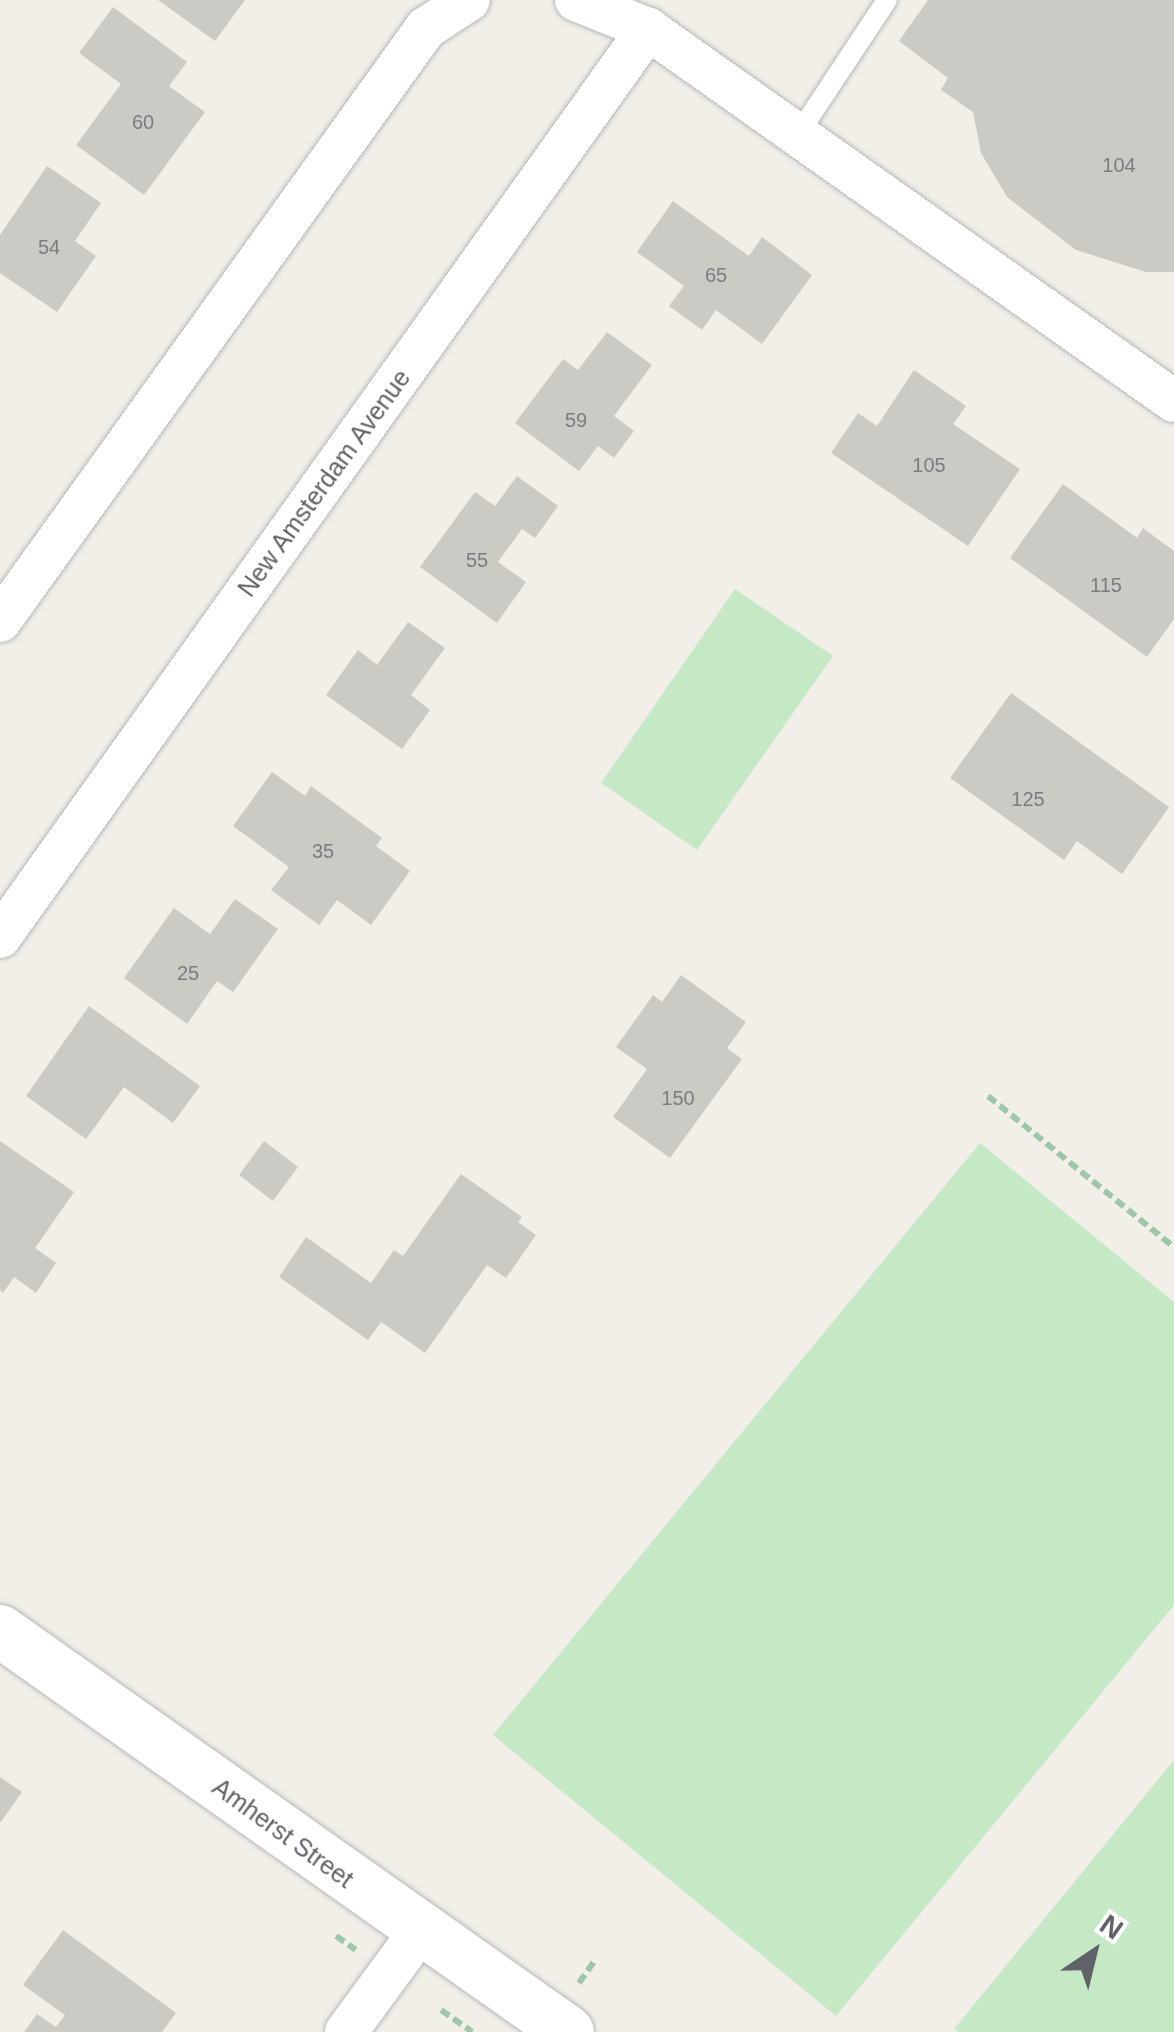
<!DOCTYPE html>
<html>
<head>
<meta charset="utf-8">
<style>
  body { margin:0 }
  #map { position:relative; width:1174px; height:2032px; overflow:hidden; background:#f1efe8; font-family:Arial,sans-serif }
  div>[style] { position:absolute }
  .green>* { inset:0; background:#c5e8c5 }
  .building>* { inset:0; background:#cccac5 }
  .path>* { height:6px; margin-top:-3px; transform-origin:0; background:repeating-linear-gradient(90deg,#9cc7a9 0 10px,transparent 0 15px) }
  .roads { filter:drop-shadow(0 0 2px #b5b8bc) drop-shadow(0 0 2px #b5b8bc) }
  .service>* { height:20px; margin:-10px; padding:0 10px; transform-origin:10px; border-radius:10px; background:#fff }
  .minor>* { height:42px; margin:-21px; padding:0 21px; transform-origin:21px; border-radius:21px; background:#fff }
  .tertiary>* { height:52px; margin:-26px; padding:0 26px; transform-origin:26px; border-radius:26px; background:#fff }
  span { translate:-50% -50%; white-space:nowrap; text-align:center; line-height:1.15; -webkit-text-stroke:10px #fff; paint-order:stroke }
  .number-label { font-size:20px; color:#7a7d7f }
  .number-label span { -webkit-text-stroke-width:0 }
  .street-label { font-size:25px; color:#5f6368 }
  .north { position:absolute; left:1044px; top:1902px; width:100px; height:100px; -webkit-text-stroke:8px #fff; paint-order:stroke; rotate:35deg; font-size:28px; font-weight:700; line-height:40px; text-align:center; color:#5f6368 }
  .north::after { content:''; display:block; margin:auto; width:35px; height:45px; background:#5f6368; clip-path:polygon(50% 0,100% 100%,50% 72%,0 100%) }
</style>
</head>
<body>
<div id="map">
  <div class="green">
    <div style="clip-path:polygon(735px 589px,833px 656px,697px 850px,601px 783px)"></div>
    <div style="clip-path:polygon(980px 1143px,1174px 1302px,1174px 1605px,836px 2016px,493px 1735px)"></div>
    <div style="clip-path:polygon(1174px 1760px,1174px 2032px,958px 2032px,954px 2029px)"></div>
  </div>
  <div class="building">
    <div style="clip-path:polygon(158px 0,245px 0,215px 41px)"></div>
    <div style="clip-path:polygon(928px 0,1174px 0,1174px 272px,1146px 272px,1076px 250px,1007px 197px,981px 153px,973px 112px,941px 90px,948px 78px,899px 41px)"></div>
    <div style="clip-path:polygon(113px 7px,187px 62px,169px 86px,205px 112px,144px 195px,76px 145px,121px 84px,79px 53px)"></div>
    <div style="clip-path:polygon(47px 166px,101px 203px,75px 241px,96px 256px,57px 312px,0 273px,0 235px)"></div>
    <div style="clip-path:polygon(673px 201px,749px 256px,762px 237px,812px 275px,762px 344px,716px 310px,702px 330px,669px 306px,684px 286px,637px 252px)"></div>
    <div style="clip-path:polygon(607px 332px,652px 365px,614px 416px,634px 431px,614px 458px,598px 446px,579px 471px,515px 423px,563px 359px,578px 370px)"></div>
    <div style="clip-path:polygon(914px 370px,966px 406px,953px 424px,1020px 469px,968px 546px,831px 453px,858px 413px,877px 426px)"></div>
    <div style="clip-path:polygon(517px 476px,558px 506px,535px 538px,522px 529px,498px 562px,526px 582px,497px 623px,420px 567px,475px 492px,495px 506px)"></div>
    <div style="clip-path:polygon(1063px 484px,1137px 538px,1143px 528px,1174px 551px,1174px 619px,1147px 657px,1010px 558px)"></div>
    <div style="clip-path:polygon(408px 622px,445px 648px,411px 695px,430px 710px,402px 749px,326px 695px,358px 650px,377px 665px)"></div>
    <div style="clip-path:polygon(1011px 693px,1169px 807px,1122px 874px,1077px 841px,1064px 860px,950px 778px)"></div>
    <div style="clip-path:polygon(272px 772px,305px 796px,311px 786px,382px 838px,376px 846px,410px 871px,371px 925px,337px 900px,319px 925px,271px 890px,289px 867px,233px 826px)"></div>
    <div style="clip-path:polygon(235px 899px,278px 929px,233px 992px,217px 981px,187px 1024px,124px 978px,174px 908px,210px 934px)"></div>
    <div style="clip-path:polygon(681px 975px,746px 1022px,727px 1048px,742px 1059px,670px 1158px,613px 1117px,647px 1069px,616px 1047px,653px 995px,662px 1002px)"></div>
    <div style="clip-path:polygon(89px 1006px,200px 1086px,173px 1123px,124px 1087px,86px 1139px,26px 1096px)"></div>
    <div style="clip-path:polygon(0 1141px,74px 1192px,35px 1248px,56px 1263px,36px 1293px,14px 1277px,3px 1293px,0 1290px)"></div>
    <div style="clip-path:polygon(264px 1141px,298px 1167px,273px 1201px,239px 1175px)"></div>
    <div style="clip-path:polygon(461px 1174px,522px 1217px,518px 1222px,536px 1235px,506px 1278px,487px 1265px,425px 1353px,381px 1322px,368px 1340px,279px 1277px,306px 1237px,371px 1283px,394px 1250px,403px 1256px)"></div>
    <div style="clip-path:polygon(0 1777px,22px 1792px,0 1823px)"></div>
    <div style="clip-path:polygon(63px 1930px,176px 2013px,162px 2032px,24px 2032px,37px 2014px,56px 2027px,65px 2015px,23px 1985px)"></div>
  </div>
  <div class="path">
    <div style="left:988px;top:1096px;width:240px;rotate:39.1deg"></div>
    <div style="left:336px;top:1936px;width:24px;rotate:35deg"></div>
    <div style="left:579px;top:1983px;width:29px;rotate:-55deg"></div>
    <div style="left:441px;top:2010px;width:38px;rotate:35deg"></div>
  </div>
  <div class="roads">
    <div class="service">
      <div style="left:799px;top:133px;width:159px;rotate:-56.5deg"></div>
    </div>
    <div class="minor">
      <div style="left:576px;top:0;width:78px;rotate:21.9deg"></div>
      <div style="left:648px;top:29px;width:644px;rotate:35.27deg"></div>
      <div style="left:0;top:621px;width:730px;rotate:-54.31deg"></div>
      <div style="left:426px;top:28px;width:51px;rotate:-33.1deg"></div>
      <div style="left:0;top:937px;width:1116px;rotate:-54.49deg"></div>
      <div style="left:346px;top:2032px;width:127px;rotate:-53.7deg"></div>
    </div>
    <div class="tertiary">
      <div style="left:0;top:1631px;width:695px;rotate:35.22deg"></div>
    </div>
  </div>
  <div class="number-label">
    <span style="left:143px;top:122px">60</span>
    <span style="left:1119px;top:165px">104</span>
    <span style="left:49px;top:247px">54</span>
    <span style="left:716px;top:275px">65</span>
    <span style="left:576px;top:420px">59</span>
    <span style="left:929px;top:465px">105</span>
    <span style="left:477px;top:560px">55</span>
    <span style="left:1106px;top:585px">115</span>
    <span style="left:1028px;top:799px">125</span>
    <span style="left:323px;top:851px">35</span>
    <span style="left:188px;top:973px">25</span>
    <span style="left:678px;top:1098px">150</span>
  </div>
  <div class="street-label">
    <span style="left:324px;top:483px;rotate:-54deg">New Amsterdam Avenue</span>
    <span style="left:283px;top:1833px;rotate:36deg">Amherst Street</span>
  </div>
  <div class="north">N</div>
</div>
</body>
</html>
